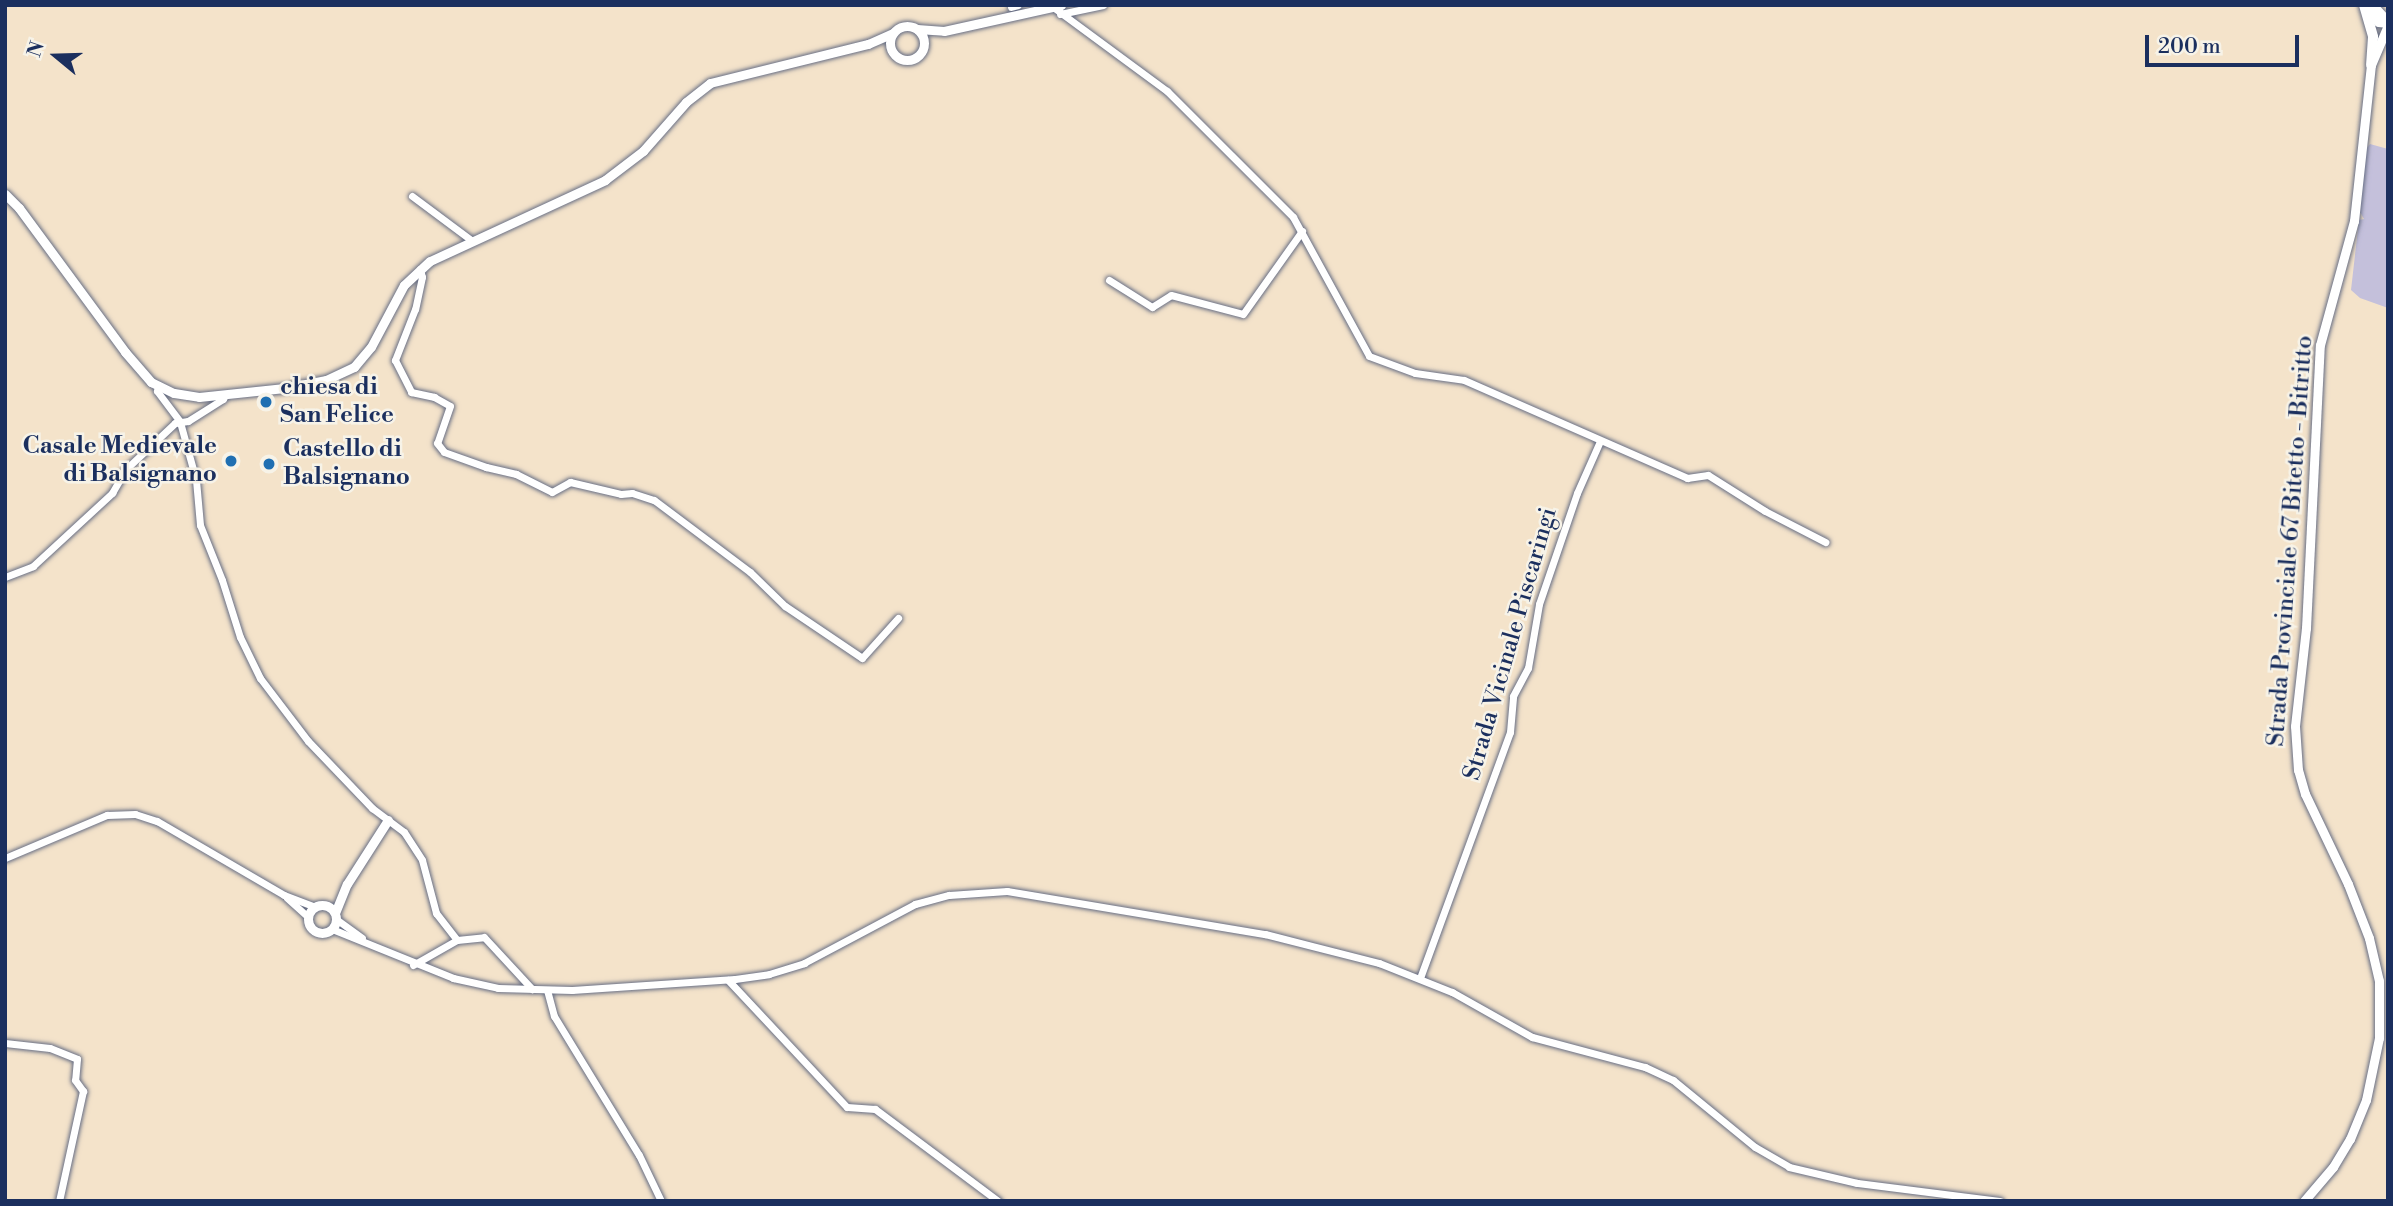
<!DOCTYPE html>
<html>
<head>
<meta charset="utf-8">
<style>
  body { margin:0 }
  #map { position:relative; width:2393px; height:1206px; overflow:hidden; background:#f4e3ca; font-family:"Libre Bodoni",serif }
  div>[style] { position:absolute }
  .industrial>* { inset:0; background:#c4c0db }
  .roads { filter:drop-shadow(0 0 2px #676e84) drop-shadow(0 0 2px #676e84) }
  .minor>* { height:7px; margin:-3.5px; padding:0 3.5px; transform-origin:3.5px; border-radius:3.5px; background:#fff }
  .major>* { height:9px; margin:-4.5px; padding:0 4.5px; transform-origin:4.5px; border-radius:4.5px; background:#fff }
  .major>.ring { margin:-4.5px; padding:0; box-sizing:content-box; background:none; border:9px solid #fff; border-radius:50% }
  .highway>* { height:10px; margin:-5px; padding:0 5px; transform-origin:5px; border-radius:5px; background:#fff }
  .dots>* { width:19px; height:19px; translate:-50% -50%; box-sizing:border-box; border:4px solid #f7f3e8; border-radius:50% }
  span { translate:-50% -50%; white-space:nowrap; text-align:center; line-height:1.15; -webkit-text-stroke:5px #f7f3e8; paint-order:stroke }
  .poi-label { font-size:24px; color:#1b2f5e; font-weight:700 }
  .left { translate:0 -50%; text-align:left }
  .right { translate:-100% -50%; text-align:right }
  .street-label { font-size:24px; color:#1b2f5e }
  .frame { position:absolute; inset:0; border:7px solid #1b2f5e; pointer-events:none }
  .north { position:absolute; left:21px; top:21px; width:70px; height:70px; -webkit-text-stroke:5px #f7f3e8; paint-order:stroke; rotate:289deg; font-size:19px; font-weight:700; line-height:28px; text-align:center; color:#1b2f5e }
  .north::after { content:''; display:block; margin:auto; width:24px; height:32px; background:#1b2f5e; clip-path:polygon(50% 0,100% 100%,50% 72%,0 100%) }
  .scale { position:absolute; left:2145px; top:35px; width:154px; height:32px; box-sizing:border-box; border:4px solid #1b2f5e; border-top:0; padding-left:9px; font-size:21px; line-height:24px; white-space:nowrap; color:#1b2f5e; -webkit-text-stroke:5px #f7f3e8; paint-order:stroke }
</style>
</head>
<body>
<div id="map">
  <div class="industrial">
    <div style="clip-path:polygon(2370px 144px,2388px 149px,2388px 308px,2360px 298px,2351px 290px,2359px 220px,2364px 219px,2360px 212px,2366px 149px)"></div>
  </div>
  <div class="roads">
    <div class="minor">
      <div style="left:1011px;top:7px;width:7px;rotate:-16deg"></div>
      <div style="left:1053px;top:7px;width:142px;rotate:36.4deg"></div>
      <div style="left:1167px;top:91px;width:178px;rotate:45deg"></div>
      <div style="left:1293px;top:217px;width:158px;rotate:61.3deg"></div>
      <div style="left:1369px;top:356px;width:49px;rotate:20.3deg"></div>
      <div style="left:1415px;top:373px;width:49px;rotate:8.1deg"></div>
      <div style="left:1464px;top:380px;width:244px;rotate:23.7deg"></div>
      <div style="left:1687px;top:478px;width:21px;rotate:-8deg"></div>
      <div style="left:1708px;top:475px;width:67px;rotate:32.3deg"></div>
      <div style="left:1765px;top:511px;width:68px;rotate:27.3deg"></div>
      <div style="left:1060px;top:14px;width:44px;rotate:-11.8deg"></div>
      <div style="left:412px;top:196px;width:74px;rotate:36.7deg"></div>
      <div style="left:420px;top:269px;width:8px;rotate:76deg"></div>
      <div style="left:422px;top:277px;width:33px;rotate:102deg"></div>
      <div style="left:415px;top:309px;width:55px;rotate:111.4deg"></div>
      <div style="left:395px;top:360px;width:36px;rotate:63deg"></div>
      <div style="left:411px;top:392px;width:24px;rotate:12deg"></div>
      <div style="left:434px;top:397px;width:18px;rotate:29deg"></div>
      <div style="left:450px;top:406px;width:39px;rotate:109deg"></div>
      <div style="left:437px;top:443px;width:11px;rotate:52deg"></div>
      <div style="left:444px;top:452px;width:45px;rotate:19.7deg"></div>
      <div style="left:486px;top:467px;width:31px;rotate:13deg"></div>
      <div style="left:516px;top:474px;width:40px;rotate:26.6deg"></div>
      <div style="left:552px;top:492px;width:21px;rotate:-29deg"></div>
      <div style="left:570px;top:482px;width:52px;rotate:13.2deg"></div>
      <div style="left:621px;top:494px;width:11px;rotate:-5deg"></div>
      <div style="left:632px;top:493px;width:23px;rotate:18deg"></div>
      <div style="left:654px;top:500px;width:120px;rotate:36.9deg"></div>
      <div style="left:750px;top:572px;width:49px;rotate:44.2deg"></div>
      <div style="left:785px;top:606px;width:93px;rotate:34deg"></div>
      <div style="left:862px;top:658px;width:54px;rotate:-48deg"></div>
      <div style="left:1109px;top:280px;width:51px;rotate:32.1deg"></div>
      <div style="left:1152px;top:307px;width:22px;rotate:-32deg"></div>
      <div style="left:1171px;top:295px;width:74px;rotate:14.8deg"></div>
      <div style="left:1243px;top:314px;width:102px;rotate:-54.6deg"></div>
      <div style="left:158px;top:386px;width:5px;rotate:101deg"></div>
      <div style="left:157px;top:391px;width:39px;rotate:53deg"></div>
      <div style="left:180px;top:422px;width:60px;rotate:74.6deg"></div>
      <div style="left:196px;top:480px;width:45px;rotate:84.9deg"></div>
      <div style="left:200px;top:525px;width:59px;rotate:68.2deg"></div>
      <div style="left:222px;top:580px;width:60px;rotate:72.5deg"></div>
      <div style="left:240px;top:637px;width:46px;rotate:64deg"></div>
      <div style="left:260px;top:678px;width:79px;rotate:52.7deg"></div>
      <div style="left:308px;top:741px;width:93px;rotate:46.3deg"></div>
      <div style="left:372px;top:808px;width:40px;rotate:37deg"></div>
      <div style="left:404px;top:832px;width:33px;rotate:57deg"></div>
      <div style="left:422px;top:860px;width:55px;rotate:75.2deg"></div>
      <div style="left:436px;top:913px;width:34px;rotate:52deg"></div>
      <div style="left:5px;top:577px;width:30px;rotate:-21deg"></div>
      <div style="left:33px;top:566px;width:108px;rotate:-42.7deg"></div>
      <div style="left:112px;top:493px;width:28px;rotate:-60deg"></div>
      <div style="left:126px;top:469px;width:67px;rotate:-43.2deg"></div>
      <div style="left:175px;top:423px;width:13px;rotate:-9deg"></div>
      <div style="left:188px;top:421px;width:41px;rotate:-32.2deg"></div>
      <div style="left:223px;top:399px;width:4px;rotate:-63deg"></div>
      <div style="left:5px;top:858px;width:111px;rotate:-22.9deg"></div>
      <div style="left:107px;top:815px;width:28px;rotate:-2deg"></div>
      <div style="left:135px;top:814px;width:23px;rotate:18deg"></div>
      <div style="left:157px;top:821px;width:147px;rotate:30.2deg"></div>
      <div style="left:284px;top:895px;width:33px;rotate:21deg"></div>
      <div style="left:287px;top:898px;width:28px;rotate:42deg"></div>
      <div style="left:336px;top:919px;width:32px;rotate:36deg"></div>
      <div style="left:332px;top:929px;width:131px;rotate:22deg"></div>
      <div style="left:453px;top:978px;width:46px;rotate:12.5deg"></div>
      <div style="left:498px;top:988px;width:74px;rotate:1.5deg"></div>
      <div style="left:572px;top:990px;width:163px;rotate:-3.9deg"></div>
      <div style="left:735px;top:979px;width:34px;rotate:-8deg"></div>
      <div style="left:769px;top:974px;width:37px;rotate:-17deg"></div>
      <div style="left:804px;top:963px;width:126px;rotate:-28deg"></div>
      <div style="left:915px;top:904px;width:35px;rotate:-15deg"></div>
      <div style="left:949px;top:895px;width:58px;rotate:-3.9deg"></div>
      <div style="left:1007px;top:891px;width:262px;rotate:9.5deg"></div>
      <div style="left:1265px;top:934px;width:118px;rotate:14.3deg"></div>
      <div style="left:1379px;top:963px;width:79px;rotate:21.7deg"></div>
      <div style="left:1452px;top:992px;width:92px;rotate:29.4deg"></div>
      <div style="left:1532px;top:1037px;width:117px;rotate:14.9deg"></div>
      <div style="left:1645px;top:1067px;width:31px;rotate:25deg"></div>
      <div style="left:1673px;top:1080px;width:106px;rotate:39.3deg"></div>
      <div style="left:1755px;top:1147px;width:39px;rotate:30deg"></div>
      <div style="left:1789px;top:1167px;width:70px;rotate:13.2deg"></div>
      <div style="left:1857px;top:1183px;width:144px;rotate:7.2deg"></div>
      <div style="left:413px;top:965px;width:51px;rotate:-29.6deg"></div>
      <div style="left:457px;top:940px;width:27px;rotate:-6deg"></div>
      <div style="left:484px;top:937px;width:71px;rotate:47.3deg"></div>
      <div style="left:1420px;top:978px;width:262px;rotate:-69.9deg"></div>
      <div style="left:1510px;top:732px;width:36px;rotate:-85deg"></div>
      <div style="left:1513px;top:696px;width:32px;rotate:-62deg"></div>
      <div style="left:1528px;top:668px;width:65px;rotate:-80.2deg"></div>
      <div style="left:1539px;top:604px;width:117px;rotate:-71.1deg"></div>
      <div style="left:1577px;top:493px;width:57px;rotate:-66.1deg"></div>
      <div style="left:728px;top:980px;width:174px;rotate:46.9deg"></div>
      <div style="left:847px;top:1107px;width:28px;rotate:4deg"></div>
      <div style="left:875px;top:1109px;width:154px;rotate:36.8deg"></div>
      <div style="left:547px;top:990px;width:27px;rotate:75deg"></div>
      <div style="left:554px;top:1016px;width:163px;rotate:58.6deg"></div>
      <div style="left:639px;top:1155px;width:51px;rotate:64.4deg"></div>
      <div style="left:5px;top:1043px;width:45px;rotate:6.3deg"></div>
      <div style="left:50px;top:1048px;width:29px;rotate:22deg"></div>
      <div style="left:77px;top:1059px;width:21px;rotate:95deg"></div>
      <div style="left:75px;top:1080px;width:14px;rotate:54deg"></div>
      <div style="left:83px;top:1091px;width:113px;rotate:102.3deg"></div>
    </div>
    <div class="major">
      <div class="ring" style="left:890px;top:26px;width:25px;height:25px"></div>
      <div style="left:917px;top:29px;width:27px;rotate:4deg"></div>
      <div style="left:944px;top:31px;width:120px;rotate:-12.5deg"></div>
      <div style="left:5px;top:194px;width:20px;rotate:45deg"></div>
      <div style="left:19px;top:208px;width:179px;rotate:53.6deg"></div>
      <div style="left:125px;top:352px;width:40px;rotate:49deg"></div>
      <div style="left:151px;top:382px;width:25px;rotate:26deg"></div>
      <div style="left:174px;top:393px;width:25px;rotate:9deg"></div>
      <div style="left:199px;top:397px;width:86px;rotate:-6deg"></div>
      <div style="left:285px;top:388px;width:42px;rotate:-11deg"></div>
      <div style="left:326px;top:380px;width:31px;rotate:-25deg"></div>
      <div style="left:354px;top:367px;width:26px;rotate:-50deg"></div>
      <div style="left:371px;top:347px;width:70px;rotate:-62deg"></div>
      <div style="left:404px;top:285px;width:35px;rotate:-43deg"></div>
      <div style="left:430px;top:261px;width:193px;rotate:-24.8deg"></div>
      <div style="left:605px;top:180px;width:48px;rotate:-37.3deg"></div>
      <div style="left:643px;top:151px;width:65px;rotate:-48.7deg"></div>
      <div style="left:686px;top:102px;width:31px;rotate:-38deg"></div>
      <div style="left:710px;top:83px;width:163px;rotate:-13.9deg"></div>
      <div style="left:868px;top:44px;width:27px;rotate:-24deg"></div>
      <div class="ring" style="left:308px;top:905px;width:19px;height:19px"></div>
      <div style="left:335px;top:913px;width:31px;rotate:-68deg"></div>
      <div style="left:347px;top:884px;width:76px;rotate:-57.4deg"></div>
      <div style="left:2304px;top:1201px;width:45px;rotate:-49.5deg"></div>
      <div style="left:2333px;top:1167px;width:33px;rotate:-59deg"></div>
      <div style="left:2350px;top:1139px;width:42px;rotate:-67.7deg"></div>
      <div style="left:2366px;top:1100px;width:63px;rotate:-78.2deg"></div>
      <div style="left:2379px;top:1038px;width:57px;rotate:-90deg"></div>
      <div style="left:2379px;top:981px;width:44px;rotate:-103.1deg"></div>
      <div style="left:2369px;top:938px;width:58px;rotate:-111.3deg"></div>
      <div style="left:2348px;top:884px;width:100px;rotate:-115.5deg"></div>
      <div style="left:2305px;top:794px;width:25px;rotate:-106deg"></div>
      <div style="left:2298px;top:770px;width:44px;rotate:-93.9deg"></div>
      <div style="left:2295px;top:726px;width:99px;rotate:-83.6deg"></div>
      <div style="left:2306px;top:628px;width:283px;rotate:-87.2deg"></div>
      <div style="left:2320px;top:345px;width:129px;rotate:-74.7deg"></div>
      <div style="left:2354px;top:221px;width:157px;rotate:-83.8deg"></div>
      <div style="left:2371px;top:65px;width:43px;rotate:-67deg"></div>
    </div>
    <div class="highway">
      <div style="left:2364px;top:5px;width:33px;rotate:74deg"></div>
      <div style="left:2373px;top:37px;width:28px;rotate:94deg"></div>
      <div style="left:2372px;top:5px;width:23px;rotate:47deg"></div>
      <div style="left:2369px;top:12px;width:14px;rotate:45deg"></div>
      <div style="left:2379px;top:22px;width:9px;rotate:6deg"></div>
    </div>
  </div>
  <div class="dots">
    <div style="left:266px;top:402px;background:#1f6fb2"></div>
    <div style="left:231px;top:461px;background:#1f6fb2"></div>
    <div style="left:269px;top:464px;background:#1f6fb2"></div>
  </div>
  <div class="poi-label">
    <span class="left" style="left:280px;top:402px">chiesa di<br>San Felice</span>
    <span class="right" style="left:217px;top:461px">Casale Medievale<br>di Balsignano</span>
    <span class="left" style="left:283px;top:464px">Castello di<br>Balsignano</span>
  </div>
  <div class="street-label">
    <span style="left:2291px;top:541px;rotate:-86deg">Strada Provinciale 67 Bitetto - Bitritto</span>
    <span style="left:1511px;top:644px;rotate:-74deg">Strada Vicinale Piscaringi</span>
  </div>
  <div class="frame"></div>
  <div class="north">N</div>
  <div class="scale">200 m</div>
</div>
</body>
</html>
